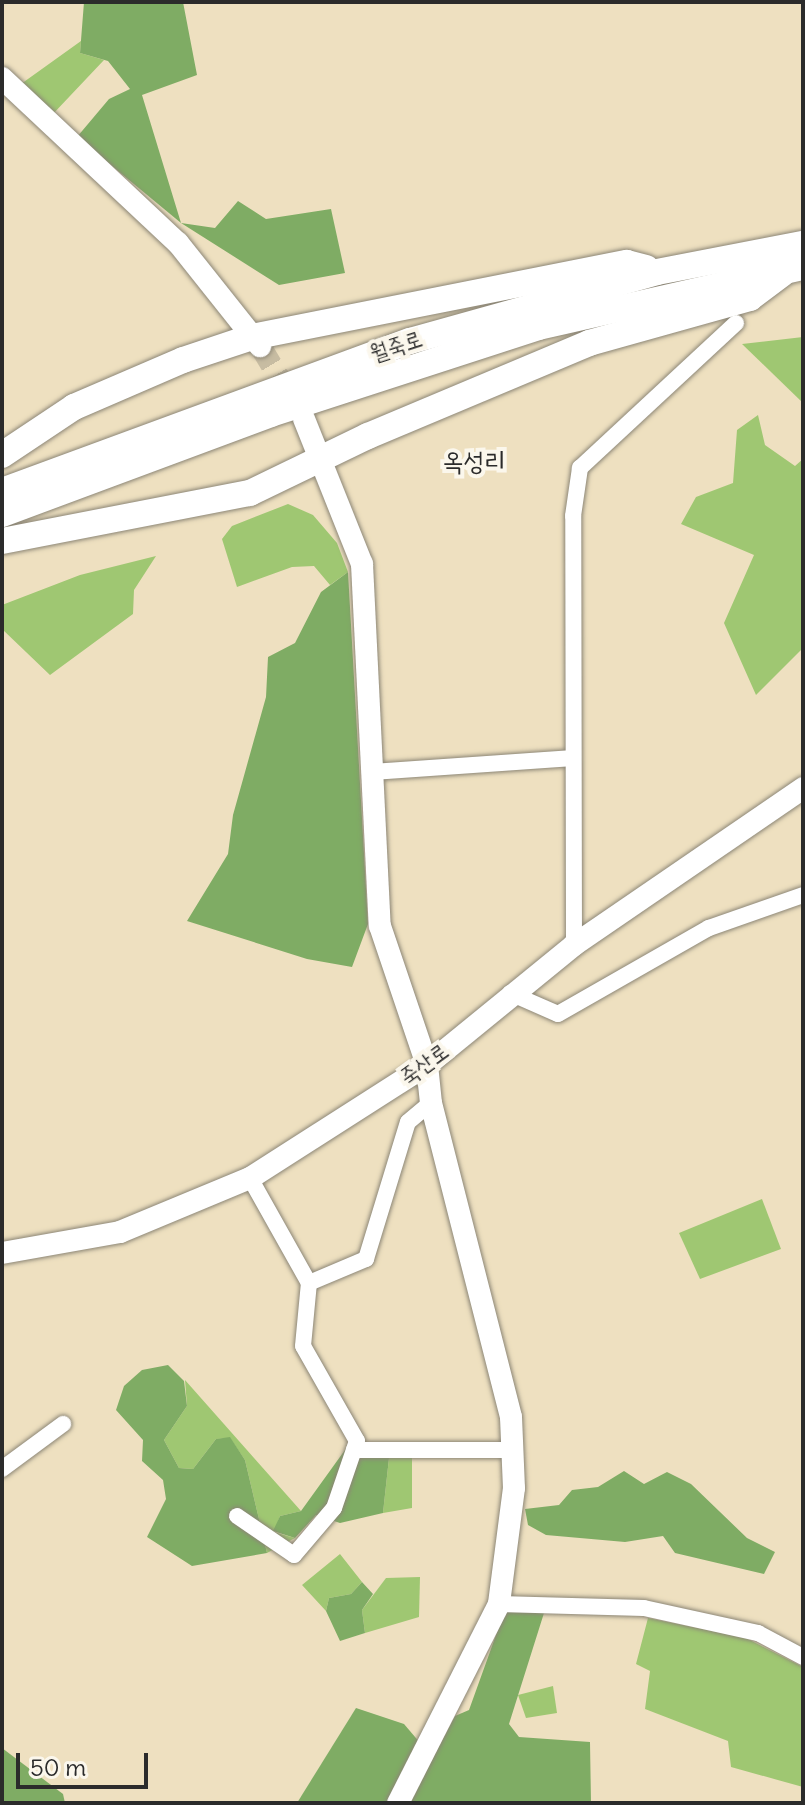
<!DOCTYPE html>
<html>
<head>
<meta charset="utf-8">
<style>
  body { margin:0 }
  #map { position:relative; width:805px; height:1805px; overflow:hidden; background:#eee0c0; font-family:Delius,"Poor Story",sans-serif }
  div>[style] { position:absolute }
  .green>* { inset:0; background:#9fc772 }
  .forest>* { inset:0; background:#7fac64 }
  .secondary-tunnel>* { height:22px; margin-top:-11px; transform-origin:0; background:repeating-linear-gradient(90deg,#c7bca2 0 22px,transparent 0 33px) }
  .roads { filter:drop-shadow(0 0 2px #8c8676) drop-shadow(0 0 2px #8c8676) }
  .street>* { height:16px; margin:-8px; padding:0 8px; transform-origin:8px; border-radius:8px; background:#fff }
  .secondary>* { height:22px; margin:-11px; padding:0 11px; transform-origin:11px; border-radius:11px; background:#fff }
  .primary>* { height:26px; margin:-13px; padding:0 13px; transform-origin:13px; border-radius:13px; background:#fff }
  span { translate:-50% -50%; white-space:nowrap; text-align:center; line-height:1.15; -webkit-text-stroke:8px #fbf7ec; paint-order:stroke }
  .street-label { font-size:22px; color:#2b2b2b }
  .quarter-label { font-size:26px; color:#2b2b2b }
  .frame { position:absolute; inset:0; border:4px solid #2b2b2b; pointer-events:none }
  .scale { position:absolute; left:16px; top:1753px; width:132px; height:36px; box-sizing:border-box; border:4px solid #2b2b2b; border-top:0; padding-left:10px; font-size:24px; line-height:28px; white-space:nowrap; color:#2b2b2b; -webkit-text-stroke:6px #fbf7ec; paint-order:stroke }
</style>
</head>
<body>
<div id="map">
  <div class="green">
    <div style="clip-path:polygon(81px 41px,80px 53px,104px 60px,52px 115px,21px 84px)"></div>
    <div style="clip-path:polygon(803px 337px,803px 403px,742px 344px)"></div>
    <div style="clip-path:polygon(758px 415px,765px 445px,795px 466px,803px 459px,803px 648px,756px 695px,724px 623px,754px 555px,681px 524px,696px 497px,733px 483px,737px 430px)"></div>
    <div style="clip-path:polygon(288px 504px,313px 515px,337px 543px,348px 572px,330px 585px,314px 566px,292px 567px,237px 587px,222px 539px,232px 526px)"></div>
    <div style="clip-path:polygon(156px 556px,134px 590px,133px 614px,50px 675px,2px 629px,2px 605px,80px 575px)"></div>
    <div style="clip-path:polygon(762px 1199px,781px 1249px,700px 1279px,679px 1233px)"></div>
    <div style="clip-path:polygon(185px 1380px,301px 1511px,280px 1516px,274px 1532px,295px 1538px,267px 1553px,245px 1460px,230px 1438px,216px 1439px,193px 1469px,179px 1468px,164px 1440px,187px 1406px)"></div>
    <div style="clip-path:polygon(389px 1458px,412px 1458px,412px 1508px,383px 1513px)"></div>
    <div style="clip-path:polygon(340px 1554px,362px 1582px,351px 1594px,329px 1598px,326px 1611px,302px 1585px)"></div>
    <div style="clip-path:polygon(420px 1577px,419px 1617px,365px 1633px,362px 1610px,386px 1578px)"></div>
    <div style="clip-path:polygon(648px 1618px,746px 1638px,803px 1667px,803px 1787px,731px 1767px,728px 1741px,645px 1709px,650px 1671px,636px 1664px)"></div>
    <div style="clip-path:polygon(553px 1686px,557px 1713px,526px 1718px,518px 1695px)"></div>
  </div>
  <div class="forest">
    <div style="clip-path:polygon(84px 2px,183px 2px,197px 75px,142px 95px,181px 223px,215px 228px,238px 201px,266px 219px,331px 209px,345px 273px,279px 285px,181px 223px,77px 137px,109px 99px,130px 89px,108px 61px,80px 53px)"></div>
    <div style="clip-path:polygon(348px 572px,368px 924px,352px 967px,307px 959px,187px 921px,228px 854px,233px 815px,266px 697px,268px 657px,295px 643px,321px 592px)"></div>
    <div style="clip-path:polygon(168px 1365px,184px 1381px,187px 1406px,164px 1440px,179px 1468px,193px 1469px,216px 1439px,230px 1437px,245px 1460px,267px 1553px,192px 1566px,147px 1537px,166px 1499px,163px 1480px,142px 1461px,143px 1440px,116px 1410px,124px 1386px,142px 1370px)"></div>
    <div style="clip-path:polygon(350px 1443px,389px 1458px,383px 1513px,340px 1523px,316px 1515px,295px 1538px,273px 1531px,280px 1516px,301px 1511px)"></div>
    <div style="clip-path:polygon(624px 1471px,644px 1484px,667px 1472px,691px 1484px,747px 1538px,775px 1552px,764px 1574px,675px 1553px,663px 1536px,625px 1542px,546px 1535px,528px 1525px,525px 1509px,559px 1505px,572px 1490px,598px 1487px)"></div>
    <div style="clip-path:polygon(362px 1582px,373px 1594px,362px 1610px,365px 1633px,340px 1641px,326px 1611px,329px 1598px,351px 1594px)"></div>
    <div style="clip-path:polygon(505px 1610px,544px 1613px,509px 1724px,519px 1737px,590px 1742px,591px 1803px,409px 1803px,455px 1716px,469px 1710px)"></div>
    <div style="clip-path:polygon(356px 1708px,404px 1724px,421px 1744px,387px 1803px,297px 1803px)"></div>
    <div style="clip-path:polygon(2px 1748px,63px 1794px,65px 1803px,2px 1803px)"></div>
  </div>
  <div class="secondary-tunnel">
    <div style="left:260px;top:346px;width:64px;rotate:59deg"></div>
  </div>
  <div class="roads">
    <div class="street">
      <div style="left:373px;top:772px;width:200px;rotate:-4deg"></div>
      <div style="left:574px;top:945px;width:429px;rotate:-90.1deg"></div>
      <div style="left:573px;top:516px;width:49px;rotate:-81.7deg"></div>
      <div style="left:580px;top:468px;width:213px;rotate:-42.9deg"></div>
      <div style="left:510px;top:993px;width:52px;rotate:23.6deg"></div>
      <div style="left:558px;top:1014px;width:174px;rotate:-29.7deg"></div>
      <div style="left:709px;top:928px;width:100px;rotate:-19.3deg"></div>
      <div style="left:250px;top:1178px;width:120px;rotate:60.7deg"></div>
      <div style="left:309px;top:1283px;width:62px;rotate:-22.8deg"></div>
      <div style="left:366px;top:1259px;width:143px;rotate:-73deg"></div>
      <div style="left:408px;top:1122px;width:30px;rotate:-40deg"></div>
      <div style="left:354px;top:1450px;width:158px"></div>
      <div style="left:2px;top:1469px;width:76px;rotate:-36.4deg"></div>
      <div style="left:237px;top:1516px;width:69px;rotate:34.4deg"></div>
      <div style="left:294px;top:1555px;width:62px;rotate:-49.6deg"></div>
      <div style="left:334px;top:1508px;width:71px;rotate:-71.1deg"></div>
      <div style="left:357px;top:1441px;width:109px;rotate:-119.6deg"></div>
      <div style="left:303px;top:1346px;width:63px;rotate:-84.6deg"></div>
      <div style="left:499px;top:1604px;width:145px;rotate:1.6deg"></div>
      <div style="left:644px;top:1608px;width:117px;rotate:12.4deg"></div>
      <div style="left:758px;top:1633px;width:51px;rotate:28.1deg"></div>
    </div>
    <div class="secondary">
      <div style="left:2px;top:78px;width:241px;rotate:43.2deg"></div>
      <div style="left:178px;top:243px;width:132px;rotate:51.5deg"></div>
      <div style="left:304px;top:419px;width:156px;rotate:68.2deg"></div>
      <div style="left:362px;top:564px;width:362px;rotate:87.2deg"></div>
      <div style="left:380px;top:926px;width:147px;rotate:71.3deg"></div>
      <div style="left:427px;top:1065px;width:38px;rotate:84deg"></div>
      <div style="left:431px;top:1103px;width:324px;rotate:75.7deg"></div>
      <div style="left:511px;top:1417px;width:71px;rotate:87.6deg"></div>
      <div style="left:514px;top:1488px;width:117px;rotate:97.4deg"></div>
      <div style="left:499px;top:1604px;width:223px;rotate:116.9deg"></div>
      <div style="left:2px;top:1253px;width:120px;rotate:-10.1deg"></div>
      <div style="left:120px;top:1232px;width:141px;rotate:-22.6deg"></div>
      <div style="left:250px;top:1178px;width:210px;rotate:-32.6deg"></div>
      <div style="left:427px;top:1065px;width:190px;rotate:-39.2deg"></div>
      <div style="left:574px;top:945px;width:278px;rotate:-34.4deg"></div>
    </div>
    <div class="primary">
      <div style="left:2px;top:455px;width:87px;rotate:-33.7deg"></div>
      <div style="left:74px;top:407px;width:119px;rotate:-23.3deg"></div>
      <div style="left:183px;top:360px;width:73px;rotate:-18.4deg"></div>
      <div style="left:252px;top:337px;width:382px;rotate:-11.2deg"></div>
      <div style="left:627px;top:263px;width:20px;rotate:15deg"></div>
      <div style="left:2px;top:491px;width:435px;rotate:-20.2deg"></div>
      <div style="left:410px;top:341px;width:256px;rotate:-15.6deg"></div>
      <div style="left:657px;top:272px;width:149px;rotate:-10.9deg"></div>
      <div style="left:2px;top:514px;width:287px;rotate:-20.4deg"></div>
      <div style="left:271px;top:414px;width:281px;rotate:-18deg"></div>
      <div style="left:538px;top:327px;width:272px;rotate:-12.8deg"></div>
      <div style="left:2px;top:541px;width:253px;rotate:-11deg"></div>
      <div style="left:250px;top:493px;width:131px;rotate:-25.8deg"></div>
      <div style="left:368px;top:436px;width:240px;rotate:-22.8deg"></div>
      <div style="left:589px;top:343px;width:167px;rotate:-15.6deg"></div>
      <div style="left:750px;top:298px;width:41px;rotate:-37.1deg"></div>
    </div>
  </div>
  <div class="street-label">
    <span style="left:396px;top:346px;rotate:-18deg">월죽로</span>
    <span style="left:424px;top:1064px;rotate:-36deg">죽산로</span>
  </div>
  <div class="quarter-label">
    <span style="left:474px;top:461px">옥성리</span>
  </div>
  <div class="frame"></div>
  <div class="scale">50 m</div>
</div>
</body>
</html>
